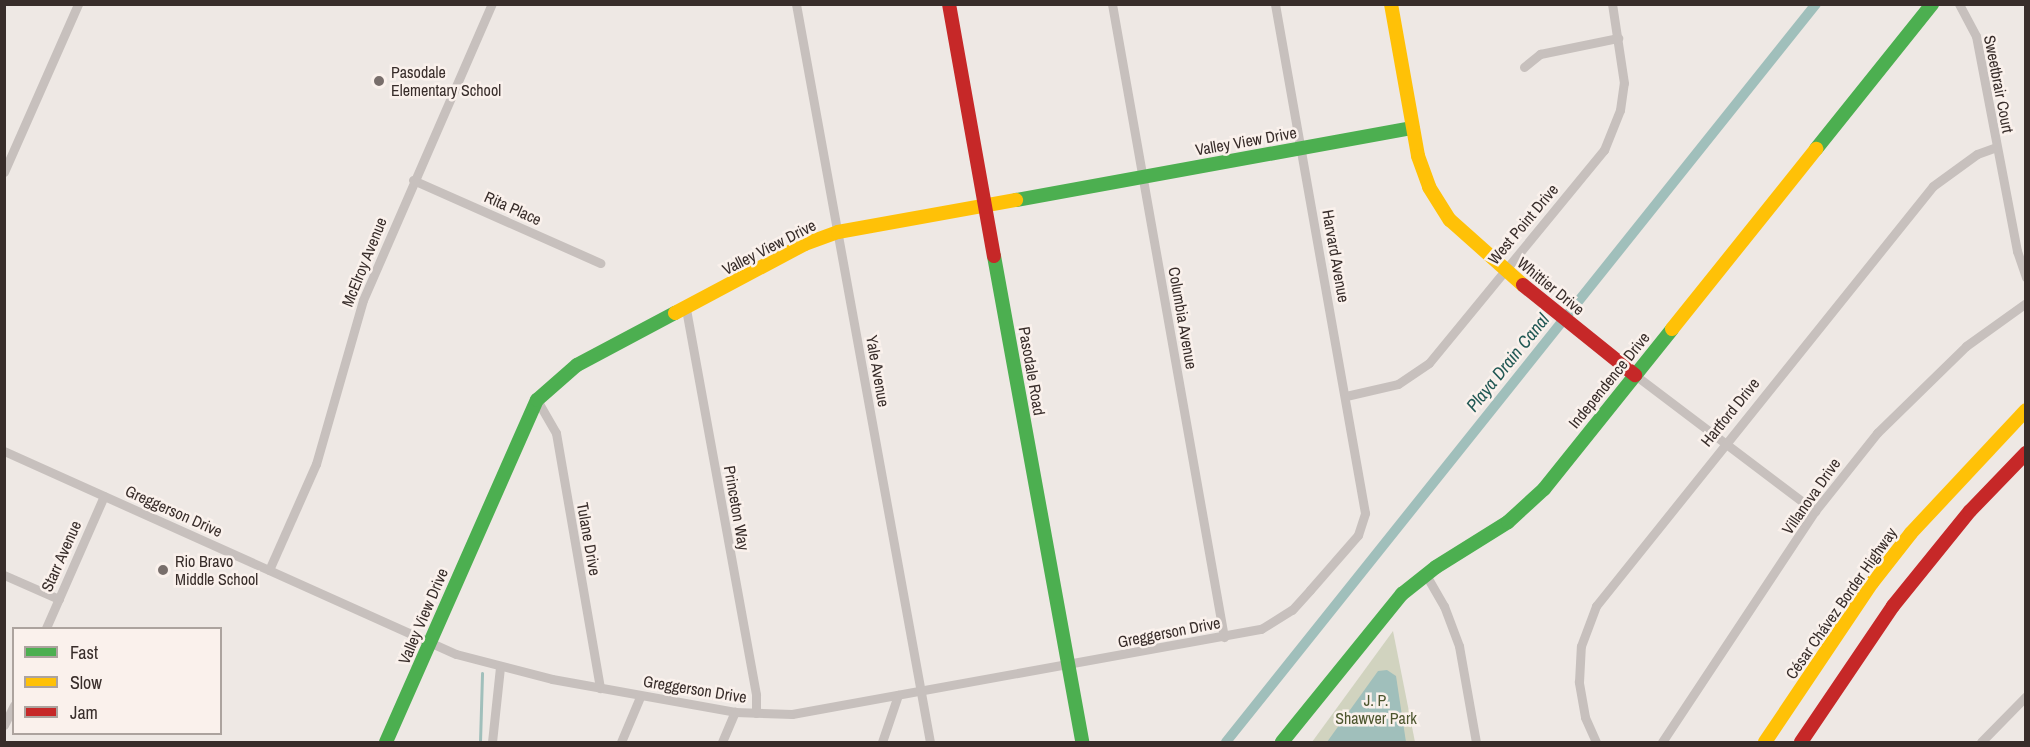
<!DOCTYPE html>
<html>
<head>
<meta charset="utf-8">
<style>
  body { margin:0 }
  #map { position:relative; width:2030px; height:747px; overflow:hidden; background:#eee8e4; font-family:"Archivo Narrow",sans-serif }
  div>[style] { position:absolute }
  .green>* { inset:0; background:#d1d3bf }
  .water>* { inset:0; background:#a0bfbb }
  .stream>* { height:3px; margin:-1.5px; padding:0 1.5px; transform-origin:1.5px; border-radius:1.5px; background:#a0bfbb }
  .canal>* { height:10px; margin:-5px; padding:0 5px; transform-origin:5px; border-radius:5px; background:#a0bfbb }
  .street>* { height:9px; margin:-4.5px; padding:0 4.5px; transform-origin:4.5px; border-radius:4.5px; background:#c7c0bd }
  .fast>* { height:14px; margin:-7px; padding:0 7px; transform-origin:7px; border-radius:7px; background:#4caf50 }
  .slow>* { height:14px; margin:-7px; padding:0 7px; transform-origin:7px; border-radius:7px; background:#ffc107 }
  .jam>* { height:14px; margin:-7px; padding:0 7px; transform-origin:7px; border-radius:7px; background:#c62828 }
  .dots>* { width:16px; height:16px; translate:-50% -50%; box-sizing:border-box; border:3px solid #faf1ec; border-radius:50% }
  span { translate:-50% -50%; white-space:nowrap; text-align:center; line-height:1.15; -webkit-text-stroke:5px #faf1ec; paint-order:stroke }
  .poi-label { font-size:16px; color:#382d2a }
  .left { translate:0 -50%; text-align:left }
  .street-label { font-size:16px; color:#382d2a }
  .park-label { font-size:16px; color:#4d562f }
  .water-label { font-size:18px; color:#215854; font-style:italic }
  .frame { position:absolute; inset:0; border:6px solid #382d2a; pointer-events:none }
  .legend { position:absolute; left:12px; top:627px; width:210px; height:108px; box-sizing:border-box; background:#faf1ec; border:2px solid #aca39e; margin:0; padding:8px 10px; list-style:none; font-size:18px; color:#382d2a }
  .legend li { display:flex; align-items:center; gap:12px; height:30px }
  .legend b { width:30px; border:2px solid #aca39e }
</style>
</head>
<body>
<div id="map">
  <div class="green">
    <div style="clip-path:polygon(1393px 631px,1415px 742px,1312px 742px)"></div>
  </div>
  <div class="water">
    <div style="clip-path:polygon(1387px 670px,1396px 676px,1406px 742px,1327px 742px,1378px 671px)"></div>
  </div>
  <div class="stream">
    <div style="left:480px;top:742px;width:69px;rotate:-88.3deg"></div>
  </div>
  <div class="canal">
    <div style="left:1226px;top:742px;width:945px;rotate:-51.36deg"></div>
  </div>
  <div class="street">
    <div style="left:796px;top:4px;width:750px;rotate:79.71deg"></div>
    <div style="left:1112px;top:4px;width:643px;rotate:79.97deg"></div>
    <div style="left:1959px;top:4px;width:36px;rotate:62deg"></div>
    <div style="left:1976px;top:36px;width:219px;rotate:79.2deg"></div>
    <div style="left:2017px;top:251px;width:28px;rotate:71deg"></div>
    <div style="left:1524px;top:67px;width:21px;rotate:-39deg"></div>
    <div style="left:1540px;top:54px;width:80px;rotate:-11.6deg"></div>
    <div style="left:4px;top:172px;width:184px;rotate:-66.2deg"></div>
    <div style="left:413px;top:180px;width:205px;rotate:23.9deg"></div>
    <div style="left:686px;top:309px;width:392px;rotate:79.7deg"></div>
    <div style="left:756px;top:695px;width:18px;rotate:90deg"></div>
    <div style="left:1635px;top:375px;width:226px;rotate:37.1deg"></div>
    <div style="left:1346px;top:396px;width:53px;rotate:-13deg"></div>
    <div style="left:1398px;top:384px;width:37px;rotate:-34deg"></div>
    <div style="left:1429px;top:363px;width:276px;rotate:-50.6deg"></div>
    <div style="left:1604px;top:150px;width:43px;rotate:-68.2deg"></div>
    <div style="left:1620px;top:110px;width:27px;rotate:-82deg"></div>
    <div style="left:1624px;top:83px;width:80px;rotate:-98.6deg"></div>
    <div style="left:537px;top:400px;width:38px;rotate:60deg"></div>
    <div style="left:556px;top:433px;width:259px;rotate:80.2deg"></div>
    <div style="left:4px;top:451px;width:495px;rotate:24.2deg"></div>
    <div style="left:456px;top:654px;width:99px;rotate:14.6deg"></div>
    <div style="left:552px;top:679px;width:186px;rotate:10.2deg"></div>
    <div style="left:735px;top:712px;width:57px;rotate:2deg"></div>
    <div style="left:792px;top:714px;width:477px;rotate:-10.3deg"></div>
    <div style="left:1261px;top:629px;width:36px;rotate:-32deg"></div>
    <div style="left:1292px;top:610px;width:27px;rotate:-48deg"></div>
    <div style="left:1310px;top:590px;width:73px;rotate:-48.9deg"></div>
    <div style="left:1358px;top:535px;width:23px;rotate:-72deg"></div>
    <div style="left:1365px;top:513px;width:517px;rotate:-100.03deg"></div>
    <div style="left:269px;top:570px;width:116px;rotate:-66.1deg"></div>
    <div style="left:316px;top:464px;width:171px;rotate:-74deg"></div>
    <div style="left:363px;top:300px;width:323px;rotate:-66.5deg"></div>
    <div style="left:4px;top:575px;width:60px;rotate:23.6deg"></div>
    <div style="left:1426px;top:575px;width:36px;rotate:60deg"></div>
    <div style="left:1444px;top:606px;width:43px;rotate:69.4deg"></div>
    <div style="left:1459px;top:646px;width:97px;rotate:80deg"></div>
    <div style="left:46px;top:628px;width:144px;rotate:-66.3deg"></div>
    <div style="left:4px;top:725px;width:22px;rotate:-63deg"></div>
    <div style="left:492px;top:742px;width:75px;rotate:-83.9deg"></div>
    <div style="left:621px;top:742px;width:49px;rotate:-67.1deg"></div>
    <div style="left:722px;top:742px;width:33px;rotate:-67deg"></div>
    <div style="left:882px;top:742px;width:50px;rotate:-71.2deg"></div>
    <div style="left:1596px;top:742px;width:27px;rotate:-114deg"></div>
    <div style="left:1585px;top:717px;width:36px;rotate:-100deg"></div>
    <div style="left:1579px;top:682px;width:36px;rotate:-87deg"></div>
    <div style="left:1581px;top:646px;width:43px;rotate:-69.4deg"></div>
    <div style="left:1596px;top:606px;width:538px;rotate:-51.26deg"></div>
    <div style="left:1933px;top:186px;width:54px;rotate:-36deg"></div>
    <div style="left:1977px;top:154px;width:20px;rotate:-20deg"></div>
    <div style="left:1662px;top:742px;width:277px;rotate:-56.5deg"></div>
    <div style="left:1815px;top:511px;width:100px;rotate:-51.5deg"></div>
    <div style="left:1877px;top:433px;width:124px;rotate:-44.3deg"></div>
    <div style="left:1966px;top:346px;width:74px;rotate:-35.6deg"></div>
    <div style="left:1981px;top:742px;width:64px;rotate:-45.6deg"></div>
  </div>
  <div class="fast">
    <div style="left:1816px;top:149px;width:186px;rotate:-51.3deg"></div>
    <div style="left:1016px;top:200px;width:403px;rotate:-10.3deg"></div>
    <div style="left:994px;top:256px;width:494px;rotate:79.7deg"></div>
    <div style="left:386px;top:742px;width:374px;rotate:-66.2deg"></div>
    <div style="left:537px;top:400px;width:53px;rotate:-41.2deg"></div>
    <div style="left:577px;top:365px;width:111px;rotate:-28deg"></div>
    <div style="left:1282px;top:742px;width:191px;rotate:-51deg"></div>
    <div style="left:1402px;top:594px;width:43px;rotate:-38.5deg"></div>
    <div style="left:1436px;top:567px;width:85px;rotate:-32deg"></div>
    <div style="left:1508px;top:522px;width:49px;rotate:-42.5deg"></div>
    <div style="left:1544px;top:489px;width:205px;rotate:-51.3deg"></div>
  </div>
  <div class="slow">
    <div style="left:1391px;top:4px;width:154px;rotate:79.9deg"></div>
    <div style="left:1418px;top:156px;width:33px;rotate:70deg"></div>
    <div style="left:1429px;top:187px;width:39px;rotate:58deg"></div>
    <div style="left:1450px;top:220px;width:98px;rotate:41.7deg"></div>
    <div style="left:675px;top:313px;width:147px;rotate:-28deg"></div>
    <div style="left:805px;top:244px;width:35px;rotate:-20deg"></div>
    <div style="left:838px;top:232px;width:181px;rotate:-10.2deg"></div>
    <div style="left:1672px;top:329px;width:231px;rotate:-51.3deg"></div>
    <div style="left:1765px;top:742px;width:192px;rotate:-56.1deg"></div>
    <div style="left:1872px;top:583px;width:63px;rotate:-52deg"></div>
    <div style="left:1911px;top:533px;width:168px;rotate:-46.9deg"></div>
  </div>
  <div class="jam">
    <div style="left:949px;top:4px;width:256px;rotate:79.9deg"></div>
    <div style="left:1523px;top:285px;width:144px;rotate:38.8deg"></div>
    <div style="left:1801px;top:742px;width:164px;rotate:-55.9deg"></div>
    <div style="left:1893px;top:606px;width:122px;rotate:-51deg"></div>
    <div style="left:1970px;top:511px;width:81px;rotate:-46deg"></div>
  </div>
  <div class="dots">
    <div style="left:379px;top:81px;background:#786e6b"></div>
    <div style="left:163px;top:570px;background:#786e6b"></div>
  </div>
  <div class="poi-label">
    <span class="left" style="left:391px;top:81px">Pasodale<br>Elementary School</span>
    <span class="left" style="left:175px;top:570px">Rio Bravo<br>Middle School</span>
  </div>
  <div class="street-label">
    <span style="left:1999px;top:84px;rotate:79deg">Sweetbrair Court</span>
    <span style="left:1246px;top:141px;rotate:-10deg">Valley View Drive</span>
    <span style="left:513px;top:208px;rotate:24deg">Rita Place</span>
    <span style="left:1523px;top:224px;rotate:-50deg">West Point Drive</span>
    <span style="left:769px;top:247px;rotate:-27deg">Valley View Drive</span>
    <span style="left:1336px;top:256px;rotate:80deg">Harvard Avenue</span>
    <span style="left:364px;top:262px;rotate:-68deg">McElroy Avenue</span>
    <span style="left:1551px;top:286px;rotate:39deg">Whittier Drive</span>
    <span style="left:1183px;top:318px;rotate:80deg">Columbia Avenue</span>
    <span style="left:878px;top:371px;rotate:80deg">Yale Avenue</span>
    <span style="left:1032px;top:371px;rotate:80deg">Pasodale Road</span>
    <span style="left:1609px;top:380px;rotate:-51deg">Independence Drive</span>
    <span style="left:1730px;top:412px;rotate:-51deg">Hartford Drive</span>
    <span style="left:1811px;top:496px;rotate:-55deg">Villanova Drive</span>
    <span style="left:737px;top:508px;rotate:80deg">Princeton Way</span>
    <span style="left:174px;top:511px;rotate:24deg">Greggerson Drive</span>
    <span style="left:589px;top:539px;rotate:80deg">Tulane Drive</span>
    <span style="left:61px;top:556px;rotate:-66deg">Starr Avenue</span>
    <span style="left:1841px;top:603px;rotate:-55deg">César Chávez Border Highway</span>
    <span style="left:423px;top:616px;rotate:-67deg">Valley View Drive</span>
    <span style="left:1169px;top:632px;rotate:-11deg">Greggerson Drive</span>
    <span style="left:695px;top:689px;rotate:9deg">Greggerson Drive</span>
  </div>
  <div class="park-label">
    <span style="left:1376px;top:709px">J. P.<br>Shawver Park</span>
  </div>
  <div class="water-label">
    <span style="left:1508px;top:363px;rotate:-51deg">Playa Drain Canal</span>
  </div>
  <div class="frame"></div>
  <ul class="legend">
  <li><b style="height:8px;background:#4caf50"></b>Fast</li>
  <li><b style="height:8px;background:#ffc107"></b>Slow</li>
  <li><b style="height:8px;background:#c62828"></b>Jam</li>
  </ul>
</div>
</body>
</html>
